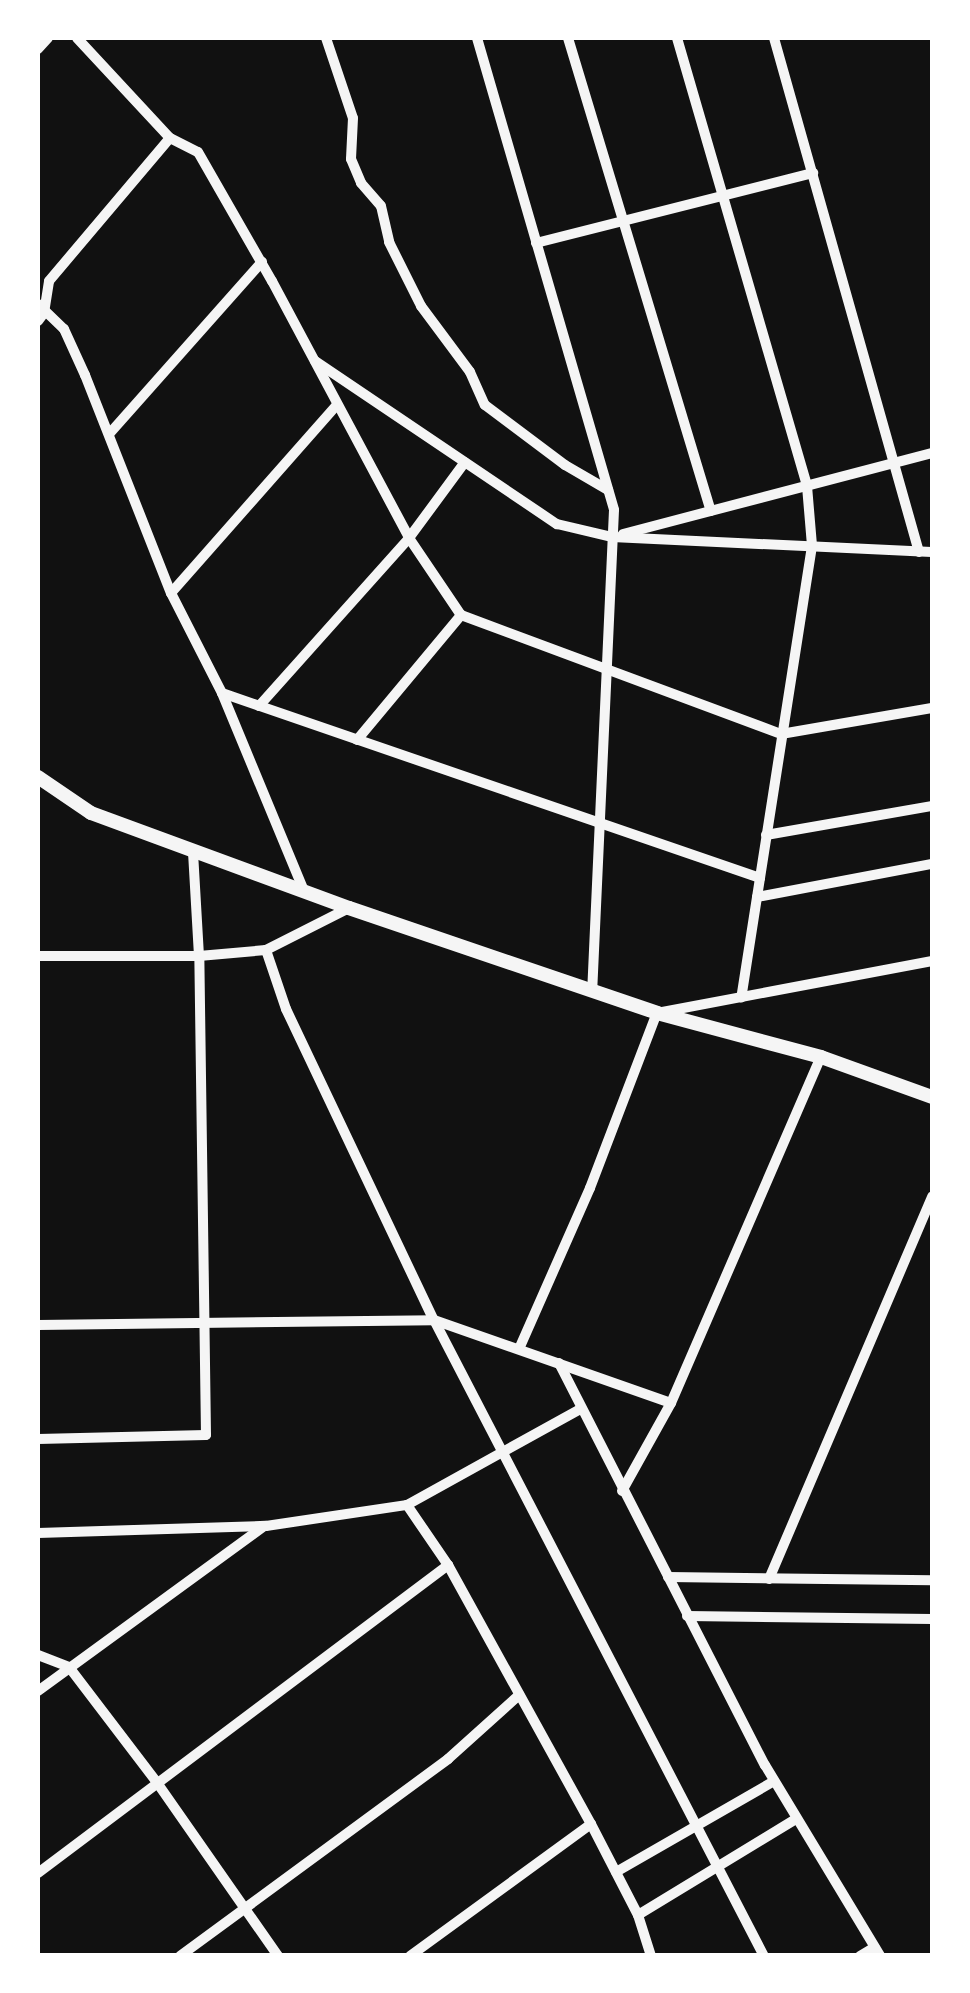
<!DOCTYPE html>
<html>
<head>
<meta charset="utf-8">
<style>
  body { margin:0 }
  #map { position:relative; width:970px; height:1993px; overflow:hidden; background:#111; font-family:Figtree,sans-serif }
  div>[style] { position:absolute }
  .minor>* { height:10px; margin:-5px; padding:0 5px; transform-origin:5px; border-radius:5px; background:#f5f5f5 }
  .tertiary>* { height:14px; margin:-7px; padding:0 7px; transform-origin:7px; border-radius:7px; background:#f5f5f5 }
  span { translate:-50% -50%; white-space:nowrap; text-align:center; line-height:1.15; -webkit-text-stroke:9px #fff; paint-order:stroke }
  .frame { position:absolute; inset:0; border:40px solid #fff; pointer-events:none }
</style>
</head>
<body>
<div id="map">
  <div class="minor">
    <div style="left:77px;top:38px;width:137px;rotate:47.1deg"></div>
    <div style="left:170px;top:138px;width:31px;rotate:27deg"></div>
    <div style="left:198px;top:152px;width:149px;rotate:60.2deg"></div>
    <div style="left:272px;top:281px;width:291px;rotate:61.9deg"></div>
    <div style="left:409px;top:538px;width:93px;rotate:56deg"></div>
    <div style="left:461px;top:615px;width:341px;rotate:20.4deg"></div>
    <div style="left:781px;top:734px;width:153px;rotate:-9.8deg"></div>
    <div style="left:326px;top:38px;width:84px;rotate:71.4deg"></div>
    <div style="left:353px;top:118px;width:41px;rotate:92.8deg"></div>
    <div style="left:351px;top:159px;width:26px;rotate:67deg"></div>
    <div style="left:361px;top:183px;width:30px;rotate:49deg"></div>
    <div style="left:381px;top:206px;width:37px;rotate:77deg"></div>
    <div style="left:389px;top:242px;width:72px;rotate:63.4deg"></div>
    <div style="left:421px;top:306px;width:82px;rotate:53.4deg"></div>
    <div style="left:470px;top:372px;width:36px;rotate:66deg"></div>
    <div style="left:485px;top:405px;width:100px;rotate:36.9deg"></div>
    <div style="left:565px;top:465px;width:50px;rotate:30.2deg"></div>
    <div style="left:477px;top:38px;width:491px;rotate:73.8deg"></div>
    <div style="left:614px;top:510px;width:482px;rotate:92.6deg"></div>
    <div style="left:568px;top:38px;width:494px;rotate:73.2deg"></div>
    <div style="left:677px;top:38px;width:466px;rotate:73.8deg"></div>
    <div style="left:807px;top:486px;width:60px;rotate:85.2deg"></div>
    <div style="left:812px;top:546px;width:457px;rotate:98.9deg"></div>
    <div style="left:774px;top:38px;width:534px;rotate:74.25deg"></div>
    <div style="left:38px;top:49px;width:15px;rotate:-48deg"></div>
    <div style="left:536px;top:243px;width:286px;rotate:-14.2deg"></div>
    <div style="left:38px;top:304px;width:36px;rotate:44deg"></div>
    <div style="left:64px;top:329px;width:51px;rotate:65.5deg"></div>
    <div style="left:85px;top:375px;width:234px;rotate:68.5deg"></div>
    <div style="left:171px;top:593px;width:112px;rotate:63deg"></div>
    <div style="left:222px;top:693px;width:214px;rotate:67.5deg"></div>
    <div style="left:38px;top:321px;width:10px;rotate:-53deg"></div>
    <div style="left:44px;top:313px;width:32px;rotate:-81deg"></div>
    <div style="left:49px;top:281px;width:187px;rotate:-49.8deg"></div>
    <div style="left:315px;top:361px;width:292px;rotate:34deg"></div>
    <div style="left:557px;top:524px;width:57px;rotate:13.3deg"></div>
    <div style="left:612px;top:537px;width:320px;rotate:2.7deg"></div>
    <div style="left:110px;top:433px;width:229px;rotate:-48.4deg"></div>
    <div style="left:623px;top:534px;width:319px;rotate:-14.7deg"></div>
    <div style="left:171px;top:593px;width:251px;rotate:-48.6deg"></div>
    <div style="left:222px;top:693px;width:569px;rotate:18.98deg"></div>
    <div style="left:259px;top:706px;width:225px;rotate:-48.2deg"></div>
    <div style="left:409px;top:538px;width:94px;rotate:-53.6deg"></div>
    <div style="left:357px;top:740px;width:163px;rotate:-50.2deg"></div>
    <div style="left:766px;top:835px;width:169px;rotate:-9.9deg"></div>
    <div style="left:757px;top:897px;width:178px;rotate:-10.7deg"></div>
    <div style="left:266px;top:950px;width:62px;rotate:71.3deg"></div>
    <div style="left:286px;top:1009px;width:344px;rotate:64.6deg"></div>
    <div style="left:434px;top:1320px;width:717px;rotate:62.58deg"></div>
    <div style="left:38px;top:956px;width:161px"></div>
    <div style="left:199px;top:956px;width:67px;rotate:-5.1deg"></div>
    <div style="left:266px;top:950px;width:93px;rotate:-26.8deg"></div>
    <div style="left:38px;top:1325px;width:396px;rotate:-0.7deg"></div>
    <div style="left:434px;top:1320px;width:251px;rotate:19.3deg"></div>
    <div style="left:519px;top:1349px;width:176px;rotate:-66.2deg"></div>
    <div style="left:590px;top:1188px;width:187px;rotate:-69.1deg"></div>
    <div style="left:657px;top:1013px;width:280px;rotate:-10.7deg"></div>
    <div style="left:559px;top:1363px;width:452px;rotate:62.9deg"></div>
    <div style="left:765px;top:1765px;width:223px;rotate:58.9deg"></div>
    <div style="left:38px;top:1439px;width:168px;rotate:-1.4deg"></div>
    <div style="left:206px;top:1435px;width:479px;rotate:-90.8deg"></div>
    <div style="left:199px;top:956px;width:105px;rotate:-93.3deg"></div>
    <div style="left:622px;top:1491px;width:101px;rotate:-60.9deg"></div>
    <div style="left:671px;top:1403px;width:377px;rotate:-66.6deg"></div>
    <div style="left:407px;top:1505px;width:73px;rotate:55.7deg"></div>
    <div style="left:448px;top:1565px;width:296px;rotate:61.1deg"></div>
    <div style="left:591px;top:1824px;width:102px;rotate:62.7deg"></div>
    <div style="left:638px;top:1915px;width:43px;rotate:72.4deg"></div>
    <div style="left:38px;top:1533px;width:228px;rotate:-1.8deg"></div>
    <div style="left:266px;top:1526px;width:143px;rotate:-8.5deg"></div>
    <div style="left:407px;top:1505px;width:198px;rotate:-29deg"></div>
    <div style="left:668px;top:1577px;width:264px;rotate:0.7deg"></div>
    <div style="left:769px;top:1579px;width:416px;rotate:-66.9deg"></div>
    <div style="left:687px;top:1616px;width:245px;rotate:0.7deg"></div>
    <div style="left:38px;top:1655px;width:33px;rotate:21deg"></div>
    <div style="left:69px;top:1667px;width:147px;rotate:52.7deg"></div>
    <div style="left:158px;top:1784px;width:210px;rotate:55.1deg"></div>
    <div style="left:38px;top:1691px;width:278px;rotate:-36.1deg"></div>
    <div style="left:616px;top:1872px;width:182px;rotate:-29.9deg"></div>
    <div style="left:38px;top:1873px;width:513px;rotate:-36.91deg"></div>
    <div style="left:638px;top:1915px;width:185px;rotate:-31.3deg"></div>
    <div style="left:180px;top:1956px;width:333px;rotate:-36.3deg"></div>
    <div style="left:448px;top:1759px;width:96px;rotate:-42deg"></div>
    <div style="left:410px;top:1956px;width:224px;rotate:-36.1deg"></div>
    <div style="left:860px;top:1956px;width:17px;rotate:-31deg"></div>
  </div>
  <div class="tertiary">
    <div style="left:38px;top:777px;width:64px;rotate:34.2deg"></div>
    <div style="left:91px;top:813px;width:275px;rotate:20.2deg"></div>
    <div style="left:349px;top:908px;width:325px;rotate:18.8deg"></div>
    <div style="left:657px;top:1013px;width:170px;rotate:15deg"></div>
    <div style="left:821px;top:1057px;width:118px;rotate:19.8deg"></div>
  </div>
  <div class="frame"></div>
</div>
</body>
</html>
